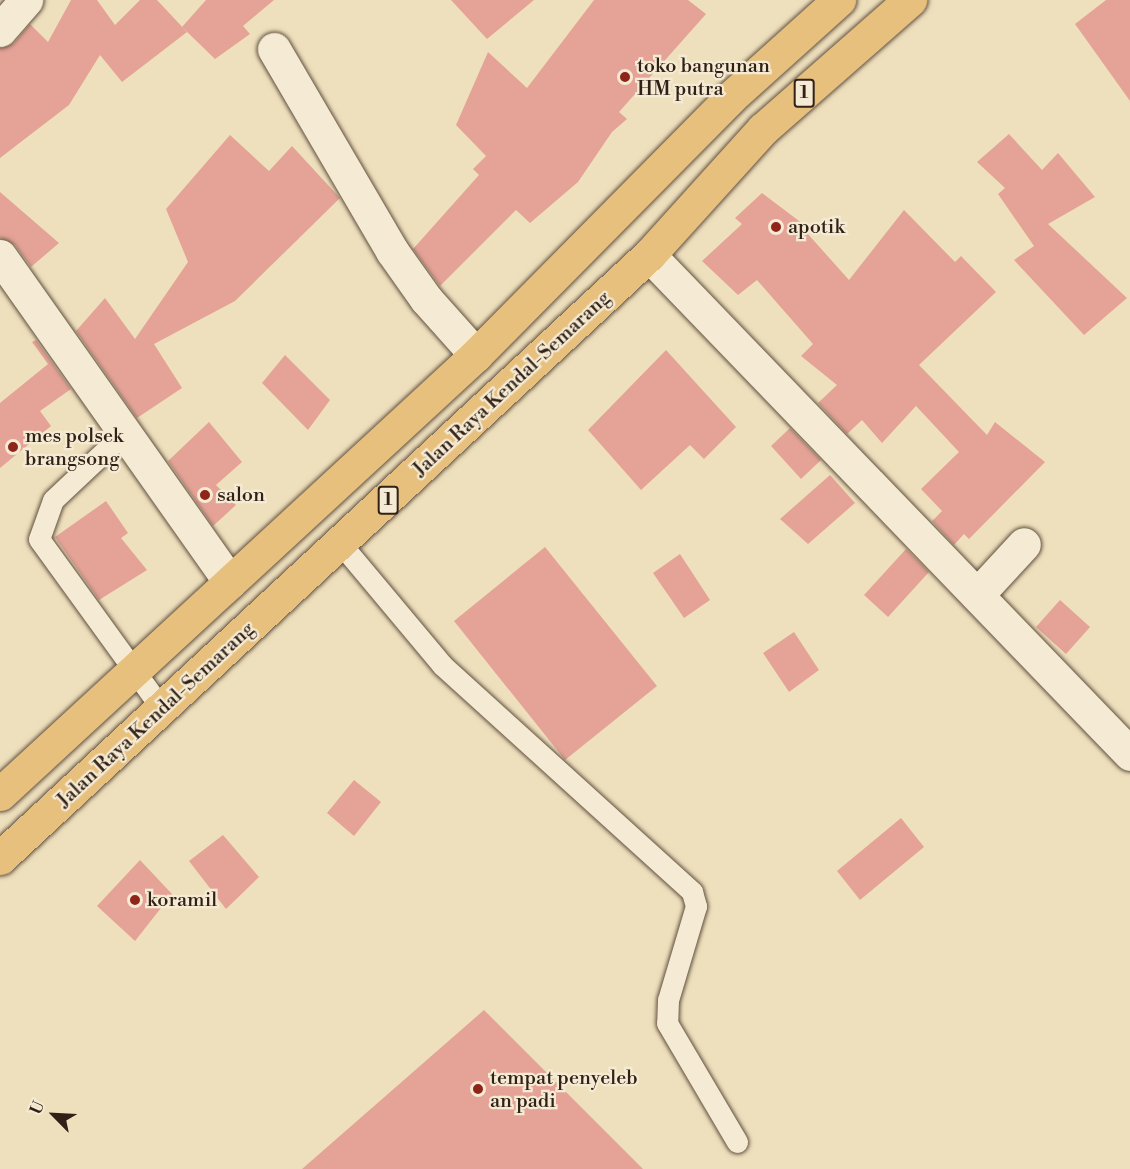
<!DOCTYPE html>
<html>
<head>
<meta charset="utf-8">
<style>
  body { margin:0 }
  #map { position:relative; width:1130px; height:1169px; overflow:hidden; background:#efe0bd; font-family:"Libre Bodoni",serif }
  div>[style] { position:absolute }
  .building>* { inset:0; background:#e4a396 }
  .roads { filter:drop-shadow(0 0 2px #605040) drop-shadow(0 0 2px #605040) }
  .service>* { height:21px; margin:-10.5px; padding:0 10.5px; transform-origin:10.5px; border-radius:10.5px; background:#f5ebd4 }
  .minor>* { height:33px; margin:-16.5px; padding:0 16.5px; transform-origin:16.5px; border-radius:16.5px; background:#f5ebd4 }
  .trunk>* { height:33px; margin:-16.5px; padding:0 16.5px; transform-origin:16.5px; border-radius:16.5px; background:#e8c07e }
  .dots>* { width:16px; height:16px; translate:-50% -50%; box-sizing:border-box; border:3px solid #f5ebd4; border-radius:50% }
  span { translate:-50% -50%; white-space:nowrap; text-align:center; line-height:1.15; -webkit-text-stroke:4.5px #f5ebd4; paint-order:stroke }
  .shield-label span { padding:2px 4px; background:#f5ebd4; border:2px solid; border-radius:4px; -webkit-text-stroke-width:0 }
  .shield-label { font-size:18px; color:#302016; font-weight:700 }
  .poi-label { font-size:20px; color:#302016 }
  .left { translate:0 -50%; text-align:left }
  .street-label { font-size:20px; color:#302016 }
  .north { position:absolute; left:24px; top:1085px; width:60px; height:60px; -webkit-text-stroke:4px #f5ebd4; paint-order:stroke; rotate:294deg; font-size:16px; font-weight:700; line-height:24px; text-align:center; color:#302016 }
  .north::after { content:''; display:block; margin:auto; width:21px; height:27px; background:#302016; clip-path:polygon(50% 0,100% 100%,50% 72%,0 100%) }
</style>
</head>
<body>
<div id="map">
  <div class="building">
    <div style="clip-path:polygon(71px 0,97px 0,115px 25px,140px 0,157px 0,187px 32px,122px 82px,100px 55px,69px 105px,0 158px,0 48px,14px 43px,30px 24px,48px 42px)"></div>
    <div style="clip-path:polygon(206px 0,274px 0,243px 26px,250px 34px,215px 59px,182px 27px)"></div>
    <div style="clip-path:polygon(451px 0,534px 0,487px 39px)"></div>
    <div style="clip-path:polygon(594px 0,688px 0,706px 14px,619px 112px,627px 119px,612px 132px,578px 182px,530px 223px,516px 210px,440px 286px,413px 249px,479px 175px,473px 169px,486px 156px,456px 125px,488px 52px,527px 88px)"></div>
    <div style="clip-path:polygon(1106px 0,1130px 0,1130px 101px,1075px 24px)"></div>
    <div style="clip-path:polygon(1009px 134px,1042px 170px,1058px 153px,1095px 197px,1048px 224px,1127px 298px,1084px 335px,1014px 260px,1034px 246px,998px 194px,1005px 188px,977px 162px)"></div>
    <div style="clip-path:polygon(230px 135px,269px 171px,292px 146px,340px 198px,235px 301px,154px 344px,182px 388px,137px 418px,76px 331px,105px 298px,135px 339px,188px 262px,166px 209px)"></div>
    <div style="clip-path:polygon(0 192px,59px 243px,31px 267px,15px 245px,0 238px)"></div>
    <div style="clip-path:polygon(762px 193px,811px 230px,807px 233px,849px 280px,904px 210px,955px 262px,961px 256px,996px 292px,919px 365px,987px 435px,995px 422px,1045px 462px,969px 539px,964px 534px,954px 545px,932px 521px,942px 511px,921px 489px,959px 452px,916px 406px,882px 443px,862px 420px,847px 434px,818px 403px,837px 385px,801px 356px,813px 344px,757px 280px,738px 295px,702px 261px,742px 224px,735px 218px)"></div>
    <div style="clip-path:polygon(36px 340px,71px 389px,40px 411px,51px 426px,0 468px,0 403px,48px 364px,32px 342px)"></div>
    <div style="clip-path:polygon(666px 350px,736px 427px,704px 459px,690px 445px,641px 490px,588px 430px)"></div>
    <div style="clip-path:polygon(285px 355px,330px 400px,308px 430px,262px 383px)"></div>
    <div style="clip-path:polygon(209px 422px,242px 462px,216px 485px,236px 505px,213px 526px,168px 461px)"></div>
    <div style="clip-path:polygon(790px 428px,821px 460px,801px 479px,771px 446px)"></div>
    <div style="clip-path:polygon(830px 475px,855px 503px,808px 544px,780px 519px)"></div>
    <div style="clip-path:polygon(106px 501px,128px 533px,121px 538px,147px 570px,99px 600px,55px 537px)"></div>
    <div style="clip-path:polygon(545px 547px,657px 686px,565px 760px,454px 621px)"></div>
    <div style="clip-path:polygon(906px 549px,929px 572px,888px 617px,864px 595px)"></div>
    <div style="clip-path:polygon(680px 554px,710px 600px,684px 618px,653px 573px)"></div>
    <div style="clip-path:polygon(1060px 600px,1090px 627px,1066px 654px,1036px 627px)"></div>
    <div style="clip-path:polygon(794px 632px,819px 670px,789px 692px,763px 653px)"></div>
    <div style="clip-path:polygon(354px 780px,381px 802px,354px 836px,327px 813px)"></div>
    <div style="clip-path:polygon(901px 818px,924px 847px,860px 900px,837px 871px)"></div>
    <div style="clip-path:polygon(223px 835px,259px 877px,226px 909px,189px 861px)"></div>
    <div style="clip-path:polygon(140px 860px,172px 894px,135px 941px,97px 906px)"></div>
    <div style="clip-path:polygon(484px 1010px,643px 1169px,302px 1169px)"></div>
  </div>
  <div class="roads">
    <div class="service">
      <div style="left:123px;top:434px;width:96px;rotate:136.7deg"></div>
      <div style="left:53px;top:500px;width:41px;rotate:109.7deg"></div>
      <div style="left:39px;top:539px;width:210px;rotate:54.1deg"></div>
      <div style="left:341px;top:544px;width:158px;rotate:50.1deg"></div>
      <div style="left:442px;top:665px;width:338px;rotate:42.2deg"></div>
      <div style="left:692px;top:892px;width:15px;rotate:74deg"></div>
      <div style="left:696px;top:906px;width:98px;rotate:106.6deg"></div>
      <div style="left:668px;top:1000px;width:23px;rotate:92deg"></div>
      <div style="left:667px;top:1023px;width:138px;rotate:59.5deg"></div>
    </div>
    <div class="minor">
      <div style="left:0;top:30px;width:40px;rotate:-49deg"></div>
      <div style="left:274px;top:49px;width:234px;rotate:59.7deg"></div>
      <div style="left:392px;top:251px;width:59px;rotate:54.7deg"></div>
      <div style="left:426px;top:299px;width:75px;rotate:48.2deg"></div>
      <div style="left:649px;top:255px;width:693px;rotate:46.05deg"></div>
      <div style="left:0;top:256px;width:399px;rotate:54.8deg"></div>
      <div style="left:977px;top:595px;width:69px;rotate:-47.3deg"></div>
    </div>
    <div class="trunk">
      <div style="left:0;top:794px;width:648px;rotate:-42.68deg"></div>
      <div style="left:476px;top:355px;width:361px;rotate:-45.3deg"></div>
      <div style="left:730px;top:98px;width:147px;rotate:-42deg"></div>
      <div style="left:0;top:858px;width:886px;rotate:-42.9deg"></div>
      <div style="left:649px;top:255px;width:170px;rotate:-47.9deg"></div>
      <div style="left:763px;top:129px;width:196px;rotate:-41.3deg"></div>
    </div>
  </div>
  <div class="dots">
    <div style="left:625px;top:77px;background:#8f2418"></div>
    <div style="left:776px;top:227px;background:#8f2418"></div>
    <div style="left:13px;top:447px;background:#8f2418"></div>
    <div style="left:205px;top:495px;background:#8f2418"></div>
    <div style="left:135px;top:900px;background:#8f2418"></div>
    <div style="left:478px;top:1089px;background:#8f2418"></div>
  </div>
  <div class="shield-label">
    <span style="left:804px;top:93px">1</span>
    <span style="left:388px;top:500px">1</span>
  </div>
  <div class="poi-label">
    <span class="left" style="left:637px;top:78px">toko bangunan<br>HM putra</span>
    <span class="left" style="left:788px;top:227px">apotik</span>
    <span class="left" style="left:25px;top:448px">mes polsek<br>brangsong</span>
    <span class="left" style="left:217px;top:495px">salon</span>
    <span class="left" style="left:147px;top:900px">koramil</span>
    <span class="left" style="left:490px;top:1090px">tempat penyeleb<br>an padi</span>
  </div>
  <div class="street-label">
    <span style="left:512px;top:384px;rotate:-43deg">Jalan Raya Kendal-Semarang</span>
    <span style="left:156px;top:715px;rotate:-43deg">Jalan Raya Kendal-Semarang</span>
  </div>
  <div class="north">U</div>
</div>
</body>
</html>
